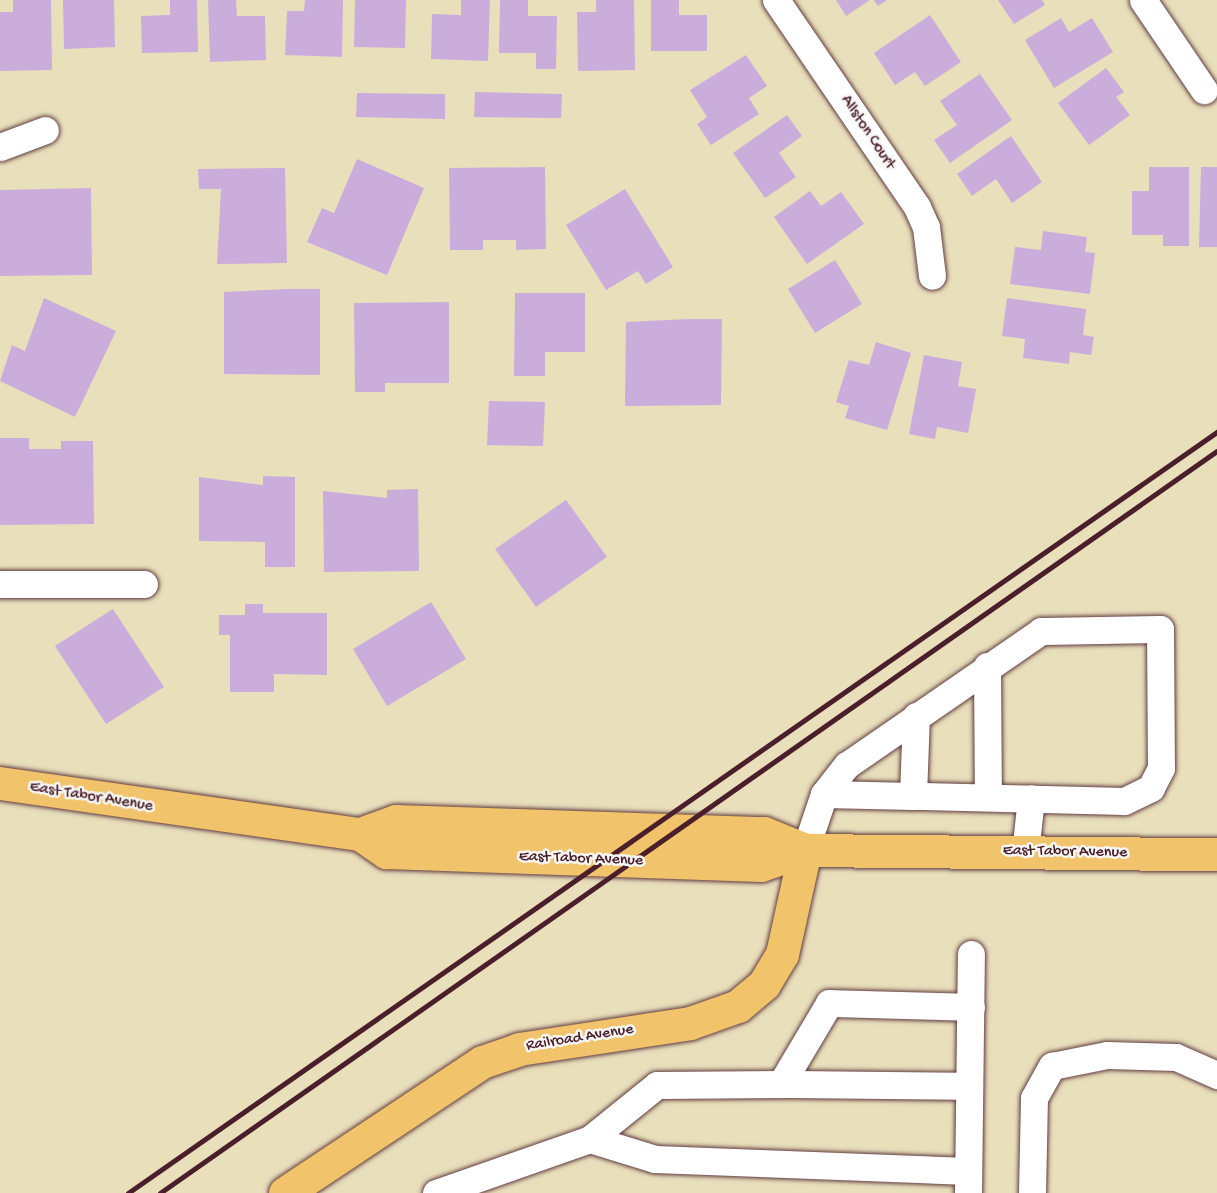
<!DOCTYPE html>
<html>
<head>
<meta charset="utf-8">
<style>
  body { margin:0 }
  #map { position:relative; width:1217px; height:1193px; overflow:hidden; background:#e9dfbb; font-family:"Gochi Hand",sans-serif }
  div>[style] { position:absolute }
  .building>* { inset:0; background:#cbaddc }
  .roads { filter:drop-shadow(0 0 2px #623c41) drop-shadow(0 0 2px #623c41) }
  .minor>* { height:27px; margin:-13.5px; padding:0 13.5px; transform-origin:13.5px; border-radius:13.5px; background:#fff }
  .major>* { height:33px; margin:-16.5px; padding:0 16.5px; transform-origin:16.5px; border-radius:16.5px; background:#f1c36a }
  .rail>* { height:4.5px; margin:-2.25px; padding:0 2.25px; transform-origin:2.25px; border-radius:2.25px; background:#4a1f2b }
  span { translate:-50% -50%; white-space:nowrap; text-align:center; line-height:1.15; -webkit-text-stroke:5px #f6f6f2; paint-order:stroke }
  .street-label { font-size:16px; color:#4a1f2b }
</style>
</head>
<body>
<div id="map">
  <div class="building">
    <div style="clip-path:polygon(13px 0,51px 0,52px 70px,0 71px,0 12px,13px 12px)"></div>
    <div style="clip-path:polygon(63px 0,114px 0,115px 47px,64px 49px)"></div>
    <div style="clip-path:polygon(170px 0,197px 0,198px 52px,142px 53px,141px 16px,170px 15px)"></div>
    <div style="clip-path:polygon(208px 0,236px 0,237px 16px,265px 16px,266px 60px,210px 62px)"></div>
    <div style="clip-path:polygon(305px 0,343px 0,342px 57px,285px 55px,287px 11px,304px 11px)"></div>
    <div style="clip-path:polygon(355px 0,406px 0,405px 48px,354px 47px)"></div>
    <div style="clip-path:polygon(461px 0,490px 0,488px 61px,431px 59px,432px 14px,461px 15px)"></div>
    <div style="clip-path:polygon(500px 0,528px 0,528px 16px,557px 16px,556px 69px,536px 69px,536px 53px,499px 53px)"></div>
    <div style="clip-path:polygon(596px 0,634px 0,635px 70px,578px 71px,577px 12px,596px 12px)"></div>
    <div style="clip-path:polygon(651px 0,679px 0,679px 15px,707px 15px,707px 51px,651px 51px)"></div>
    <div style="clip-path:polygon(836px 0,870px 0,846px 16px)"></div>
    <div style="clip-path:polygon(874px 0,887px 0,878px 6px)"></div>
    <div style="clip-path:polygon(998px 0,1042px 0,1045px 5px,1014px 24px)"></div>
    <div style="clip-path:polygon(930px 15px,961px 62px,925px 86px,915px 72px,895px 85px,874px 53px)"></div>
    <div style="clip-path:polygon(1061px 18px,1069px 32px,1092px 18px,1113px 52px,1054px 88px,1025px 40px)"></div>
    <div style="clip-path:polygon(746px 55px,767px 86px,749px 98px,759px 114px,711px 145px,697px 124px,707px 117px,690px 90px)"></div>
    <div style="clip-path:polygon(1106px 68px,1124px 92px,1116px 97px,1130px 115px,1089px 145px,1058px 103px)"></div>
    <div style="clip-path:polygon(980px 74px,1012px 120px,950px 163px,934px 140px,957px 125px,940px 101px)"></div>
    <div style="clip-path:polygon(475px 92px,562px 94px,561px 118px,474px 117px)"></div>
    <div style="clip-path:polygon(357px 93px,445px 94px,445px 119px,356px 117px)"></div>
    <div style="clip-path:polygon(787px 115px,802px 136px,779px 153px,796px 177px,765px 198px,733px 153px)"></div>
    <div style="clip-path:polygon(1011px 136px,1042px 182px,1012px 203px,996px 179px,972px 196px,957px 174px)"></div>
    <div style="clip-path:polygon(357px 159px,424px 188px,387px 275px,307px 242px,322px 208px,334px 213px)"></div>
    <div style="clip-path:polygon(545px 167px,546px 249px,516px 250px,516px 240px,483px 240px,483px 250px,450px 250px,449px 168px)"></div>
    <div style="clip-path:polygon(1149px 167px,1189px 167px,1189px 246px,1163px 246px,1163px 235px,1132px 235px,1132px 191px,1149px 191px)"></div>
    <div style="clip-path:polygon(1201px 167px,1217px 167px,1217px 247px,1199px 247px)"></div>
    <div style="clip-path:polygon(285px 168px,287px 263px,217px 264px,221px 189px,199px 189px,198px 169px)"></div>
    <div style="clip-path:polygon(91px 188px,92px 275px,0 276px,0 190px)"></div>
    <div style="clip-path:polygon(625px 189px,673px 267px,646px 284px,638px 271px,606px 290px,566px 225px)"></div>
    <div style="clip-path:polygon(810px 191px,821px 206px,841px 192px,864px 224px,807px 264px,774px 217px)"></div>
    <div style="clip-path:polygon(1043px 231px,1087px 237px,1085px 252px,1095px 253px,1090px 294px,1010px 284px,1015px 247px,1041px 250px)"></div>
    <div style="clip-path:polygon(835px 260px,862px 304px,815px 333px,788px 289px)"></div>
    <div style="clip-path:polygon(288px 289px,320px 289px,320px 375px,224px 374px,224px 292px)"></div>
    <div style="clip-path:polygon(515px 293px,585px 293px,585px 352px,545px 352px,545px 376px,514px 376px)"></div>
    <div style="clip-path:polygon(44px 298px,116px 331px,75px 417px,0 381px,12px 345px,25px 351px)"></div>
    <div style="clip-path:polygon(1007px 298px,1086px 309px,1083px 335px,1094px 337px,1091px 355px,1070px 352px,1069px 364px,1023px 358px,1025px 339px,1002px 336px)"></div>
    <div style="clip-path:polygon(449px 302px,449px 383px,385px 383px,385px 392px,355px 392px,354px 303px)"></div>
    <div style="clip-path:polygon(689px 319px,722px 319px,721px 405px,625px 406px,626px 322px)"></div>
    <div style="clip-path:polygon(876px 342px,911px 353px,887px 430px,845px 418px,849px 406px,836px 402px,849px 360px,869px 365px)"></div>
    <div style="clip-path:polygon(924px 355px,962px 362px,958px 386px,976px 389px,968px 433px,937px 427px,935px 439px,909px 434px)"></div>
    <div style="clip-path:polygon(489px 401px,545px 402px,543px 446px,487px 445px)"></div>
    <div style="clip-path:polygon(0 438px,29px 438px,29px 449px,61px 449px,61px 441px,93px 441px,94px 524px,0 525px)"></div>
    <div style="clip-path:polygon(263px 476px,295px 477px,295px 567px,265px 567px,265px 542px,199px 541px,199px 477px,263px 485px)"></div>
    <div style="clip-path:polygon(418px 489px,419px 571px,324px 572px,323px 491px,387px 498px,387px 490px)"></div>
    <div style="clip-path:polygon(566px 500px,607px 557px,536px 607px,495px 549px)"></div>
    <div style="clip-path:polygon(431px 602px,466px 659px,387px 706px,353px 649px)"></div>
    <div style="clip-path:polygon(245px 604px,263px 604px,263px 613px,327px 613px,327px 675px,274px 674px,274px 692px,230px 692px,230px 635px,219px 635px,219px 615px,245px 615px)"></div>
    <div style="clip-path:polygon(113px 609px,164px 687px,106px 724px,55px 646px)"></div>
  </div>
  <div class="roads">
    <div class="minor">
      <div style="left:776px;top:0;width:250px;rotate:55.7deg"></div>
      <div style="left:917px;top:207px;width:22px;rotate:66deg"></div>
      <div style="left:926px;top:227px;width:49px;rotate:83deg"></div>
      <div style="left:1143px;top:0;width:109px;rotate:55.9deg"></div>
      <div style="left:0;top:147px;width:48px;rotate:-20.7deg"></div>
      <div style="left:0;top:584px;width:144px"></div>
      <div style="left:987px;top:666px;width:131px;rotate:89.6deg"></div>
      <div style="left:824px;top:794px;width:89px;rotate:1.3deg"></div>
      <div style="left:913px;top:796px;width:80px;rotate:-87.9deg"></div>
      <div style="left:805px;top:850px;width:59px;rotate:-71.3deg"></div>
      <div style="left:824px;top:794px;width:37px;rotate:-52deg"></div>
      <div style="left:847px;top:765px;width:236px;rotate:-34.6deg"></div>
      <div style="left:1041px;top:631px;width:119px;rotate:-1deg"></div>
      <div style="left:1160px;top:629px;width:139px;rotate:89.6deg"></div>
      <div style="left:1161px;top:768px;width:22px;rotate:117deg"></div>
      <div style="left:1151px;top:788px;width:30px;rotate:154deg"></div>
      <div style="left:1124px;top:801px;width:211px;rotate:-178.6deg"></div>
      <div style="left:1025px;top:853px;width:55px;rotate:-83.8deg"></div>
      <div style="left:781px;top:1084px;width:188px;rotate:0.6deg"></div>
      <div style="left:590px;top:1139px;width:68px;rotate:17.1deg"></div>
      <div style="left:655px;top:1159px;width:313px;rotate:2.2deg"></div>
      <div style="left:436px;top:1193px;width:163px;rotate:-19.3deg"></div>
      <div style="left:590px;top:1139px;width:86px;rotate:-38.9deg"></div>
      <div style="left:657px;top:1085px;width:124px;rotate:-0.5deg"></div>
      <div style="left:781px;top:1084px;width:94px;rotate:-59.3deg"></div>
      <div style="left:829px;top:1003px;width:142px;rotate:1.6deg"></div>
      <div style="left:968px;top:1193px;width:239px;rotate:-89.3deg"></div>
      <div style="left:1032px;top:1193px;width:95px;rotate:-88.8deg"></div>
      <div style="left:1034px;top:1098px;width:37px;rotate:-61deg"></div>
      <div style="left:1052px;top:1066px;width:56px;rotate:-11.3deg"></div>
      <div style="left:1107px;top:1055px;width:69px;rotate:1.7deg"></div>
      <div style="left:1176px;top:1057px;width:45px;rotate:23.7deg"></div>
    </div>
    <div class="major">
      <div style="left:0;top:783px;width:364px;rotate:8.1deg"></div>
      <div style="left:360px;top:834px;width:38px;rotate:-20deg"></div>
      <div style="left:396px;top:821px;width:368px;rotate:1.9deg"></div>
      <div style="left:764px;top:833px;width:44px;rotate:22.5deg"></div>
      <div style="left:360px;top:834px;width:32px;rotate:35deg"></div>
      <div style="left:386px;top:852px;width:375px;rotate:2deg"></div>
      <div style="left:761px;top:865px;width:46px;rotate:-18.8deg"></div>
      <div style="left:805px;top:850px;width:412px;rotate:0.6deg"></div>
      <div style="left:285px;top:1193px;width:237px;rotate:-33.6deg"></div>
      <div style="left:482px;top:1062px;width:39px;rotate:-19deg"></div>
      <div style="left:519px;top:1049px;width:173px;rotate:-8.6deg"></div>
      <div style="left:690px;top:1023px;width:51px;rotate:-19.5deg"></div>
      <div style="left:738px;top:1006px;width:34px;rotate:-40deg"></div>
      <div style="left:764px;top:984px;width:35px;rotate:-59deg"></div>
      <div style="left:782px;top:954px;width:107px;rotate:-77.5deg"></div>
    </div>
  </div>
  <div class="rail">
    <div style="left:128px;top:1193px;width:1329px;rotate:-34.95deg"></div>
    <div style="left:160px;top:1193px;width:1291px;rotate:-35.07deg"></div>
  </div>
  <div class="street-label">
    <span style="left:867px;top:133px;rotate:56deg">Allston Court</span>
    <span style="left:91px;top:798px;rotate:9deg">East Tabor Avenue</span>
    <span style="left:1065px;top:853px;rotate:1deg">East Tabor Avenue</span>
    <span style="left:581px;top:860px;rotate:2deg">East Tabor Avenue</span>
    <span style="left:580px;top:1039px;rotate:-9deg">Railroad Avenue</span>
  </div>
</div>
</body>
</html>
